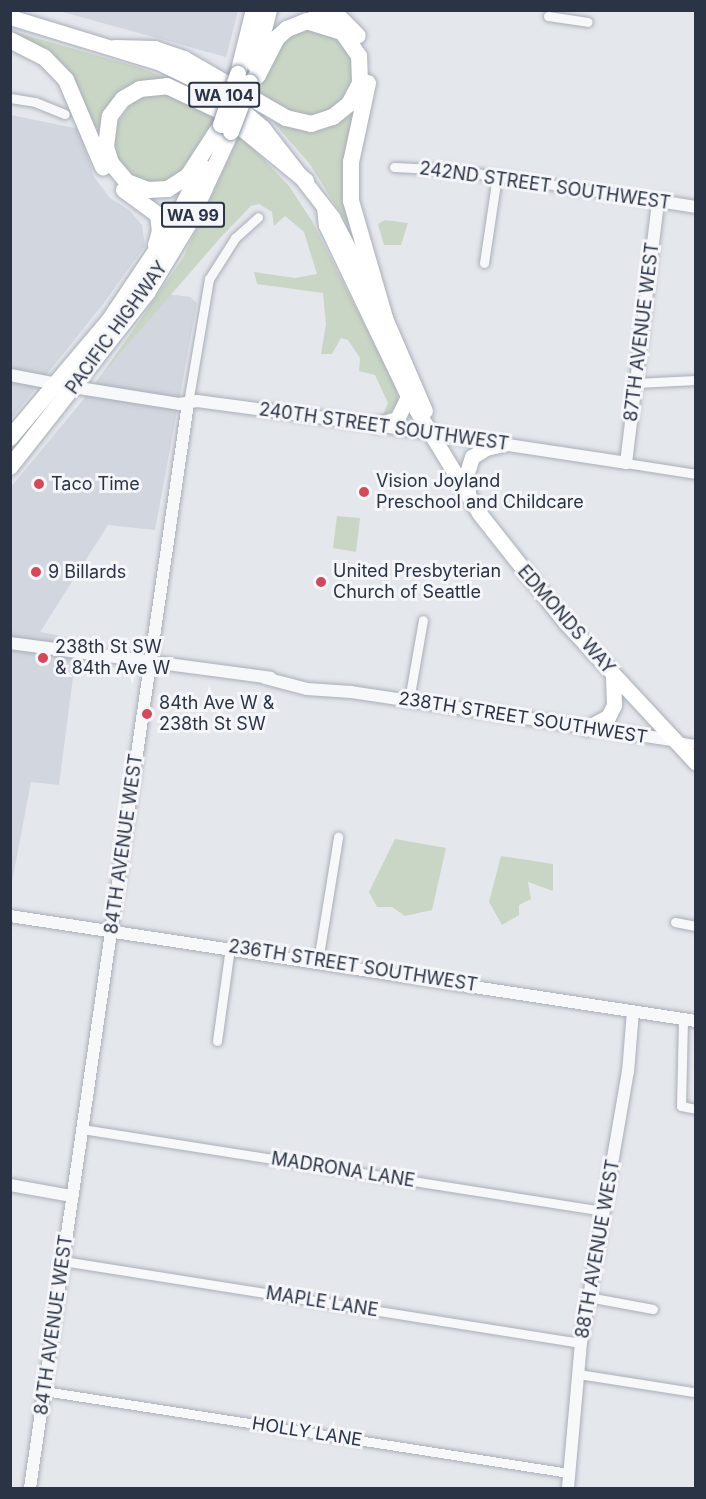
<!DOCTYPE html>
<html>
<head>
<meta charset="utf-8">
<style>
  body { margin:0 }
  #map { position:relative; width:706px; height:1499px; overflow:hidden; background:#e4e7ec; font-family:Inter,sans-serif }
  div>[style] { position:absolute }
  .built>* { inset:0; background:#d2d6de }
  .green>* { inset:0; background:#c9d6c5 }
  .roads { filter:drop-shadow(0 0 2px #a9aeb7) drop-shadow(0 0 2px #a9aeb7) }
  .minor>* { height:9px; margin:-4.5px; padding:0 4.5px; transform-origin:4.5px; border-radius:4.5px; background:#f7f8fa }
  .tertiary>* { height:12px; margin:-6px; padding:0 6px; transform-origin:6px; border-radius:6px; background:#f7f8fa }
  .primary>* { height:15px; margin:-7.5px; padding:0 7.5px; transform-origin:7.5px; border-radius:7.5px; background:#fff }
  .trunk>* { height:16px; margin:-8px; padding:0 8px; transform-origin:8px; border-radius:8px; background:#fff }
  .bridges { filter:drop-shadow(0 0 2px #8b94a3) drop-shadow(0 0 2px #8b94a3) }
  .trunk-bridge>* { height:16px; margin:-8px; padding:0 8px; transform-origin:8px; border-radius:8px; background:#fff }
  .dots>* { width:16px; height:16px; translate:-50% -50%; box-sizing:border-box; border:3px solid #f4f6f9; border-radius:50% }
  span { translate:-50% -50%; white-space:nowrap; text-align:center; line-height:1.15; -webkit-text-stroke:6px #f4f6f9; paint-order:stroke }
  .shield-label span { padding:2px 4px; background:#f4f6f9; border:2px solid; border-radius:4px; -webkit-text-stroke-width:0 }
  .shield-label { font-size:16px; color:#2b3445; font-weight:700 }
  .street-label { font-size:18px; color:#2b3445 }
  .poi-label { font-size:18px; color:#2b3445 }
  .left { translate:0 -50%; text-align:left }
  .frame { position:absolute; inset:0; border:12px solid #2b3445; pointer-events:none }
</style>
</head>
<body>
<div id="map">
  <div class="built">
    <div style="clip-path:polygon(59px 11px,238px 10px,238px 11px,226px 57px)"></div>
    <div style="clip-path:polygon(11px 115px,79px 129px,94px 177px,110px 198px,129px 210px,142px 225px,145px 246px,103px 304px,11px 419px)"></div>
    <div style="clip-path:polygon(160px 293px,190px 297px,197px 303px,155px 530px,108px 525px,40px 632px,78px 639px,59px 785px,31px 782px,11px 887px,11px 487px,83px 400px)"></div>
  </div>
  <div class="green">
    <div style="clip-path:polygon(308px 30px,336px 38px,351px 58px,354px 72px,351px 91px,332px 112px,300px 118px,258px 94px,279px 47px,292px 35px)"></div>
    <div style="clip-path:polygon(11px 31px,138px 67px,169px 79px,151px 82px,101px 128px,92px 128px,84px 104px)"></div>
    <div style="clip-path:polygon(167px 93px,216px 116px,182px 173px,169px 181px,153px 184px,132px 176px,120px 164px,114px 150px,115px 126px,132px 102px,143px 95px)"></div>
    <div style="clip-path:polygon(354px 108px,350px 225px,348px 225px,309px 163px,273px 122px,305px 131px,334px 125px)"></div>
    <div style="clip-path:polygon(240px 134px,289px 186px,312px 221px,397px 389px,398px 403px,391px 412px,383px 415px,388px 403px,375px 375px,359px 371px,360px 358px,348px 340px,341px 338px,332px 354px,321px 354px,326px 324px,323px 293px,257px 284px,254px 272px,295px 278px,317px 274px,304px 232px,285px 216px,274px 226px,272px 212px,259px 204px,251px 206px,221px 237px,104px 372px,183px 258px)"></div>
    <div style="clip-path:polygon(385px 220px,408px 223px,401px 245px,384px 245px,378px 224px)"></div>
    <div style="clip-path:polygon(337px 516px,360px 518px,356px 552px,333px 548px)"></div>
    <div style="clip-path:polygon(395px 839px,446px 848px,432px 910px,405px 916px,392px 907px,377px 907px,369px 892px)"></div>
    <div style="clip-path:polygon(501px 856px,553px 864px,553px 891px,528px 882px,531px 899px,519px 905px,519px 915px,502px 925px,489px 902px)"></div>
  </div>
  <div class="roads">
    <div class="minor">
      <div style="left:548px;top:16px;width:40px;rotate:8.5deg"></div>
      <div style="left:10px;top:98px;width:25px;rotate:9deg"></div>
      <div style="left:35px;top:102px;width:32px;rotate:22deg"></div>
      <div style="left:394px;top:167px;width:61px;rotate:2.8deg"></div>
      <div style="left:455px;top:170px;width:205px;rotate:8.7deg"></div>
      <div style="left:484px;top:263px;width:88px;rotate:-81.5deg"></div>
      <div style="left:636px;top:383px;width:60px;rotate:-2.9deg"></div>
      <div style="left:188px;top:403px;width:126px;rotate:-80.4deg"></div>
      <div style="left:209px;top:279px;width:49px;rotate:-57.6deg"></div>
      <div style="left:235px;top:238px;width:31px;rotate:-42deg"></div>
      <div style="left:626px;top:463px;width:71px;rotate:8.9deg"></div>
      <div style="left:409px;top:700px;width:81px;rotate:-80.1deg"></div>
      <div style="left:676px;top:741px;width:20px;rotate:9deg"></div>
      <div style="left:675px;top:922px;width:21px;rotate:11deg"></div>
      <div style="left:318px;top:961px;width:126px;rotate:-80.8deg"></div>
      <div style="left:683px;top:1019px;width:87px;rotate:91.3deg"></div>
      <div style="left:681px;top:1106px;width:15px;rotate:11deg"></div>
      <div style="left:217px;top:1041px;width:95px;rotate:-82.1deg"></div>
      <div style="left:82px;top:1129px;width:527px;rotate:8.94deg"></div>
      <div style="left:63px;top:1261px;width:524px;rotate:9deg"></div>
      <div style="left:588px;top:1297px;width:66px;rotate:10.5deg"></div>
      <div style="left:578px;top:1374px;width:116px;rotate:8.9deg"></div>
      <div style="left:44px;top:1391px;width:531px;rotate:8.88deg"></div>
    </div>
    <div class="tertiary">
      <div style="left:10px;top:375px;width:48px;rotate:10.8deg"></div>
      <div style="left:73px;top:387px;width:107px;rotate:9.1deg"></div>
      <div style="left:179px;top:404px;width:18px;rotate:-9deg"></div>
      <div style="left:197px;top:401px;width:181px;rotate:7.6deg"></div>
      <div style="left:376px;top:425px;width:253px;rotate:8.6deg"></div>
      <div style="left:626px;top:463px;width:264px;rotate:-83deg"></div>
      <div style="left:658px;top:201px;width:38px;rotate:9deg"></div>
      <div style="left:10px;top:643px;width:263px;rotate:7.6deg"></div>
      <div style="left:265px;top:678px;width:43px;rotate:14.7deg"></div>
      <div style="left:307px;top:689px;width:44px;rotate:3.9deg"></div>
      <div style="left:351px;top:692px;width:327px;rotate:8.5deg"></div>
      <div style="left:10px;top:916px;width:694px;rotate:8.7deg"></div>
      <div style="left:10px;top:1185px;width:63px;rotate:10.1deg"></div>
      <div style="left:30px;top:1488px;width:1096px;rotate:-81.71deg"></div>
      <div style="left:568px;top:1488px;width:146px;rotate:-84.9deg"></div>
      <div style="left:581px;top:1343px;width:275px;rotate:-80.2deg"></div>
      <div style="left:628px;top:1072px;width:61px;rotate:-85.3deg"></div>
    </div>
    <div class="primary">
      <div style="left:10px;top:17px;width:157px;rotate:17deg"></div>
      <div style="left:160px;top:63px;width:69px;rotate:25.8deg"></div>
      <div style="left:222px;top:93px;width:54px;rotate:40.5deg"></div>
      <div style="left:263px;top:128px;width:113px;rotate:52.2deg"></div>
      <div style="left:332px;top:217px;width:114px;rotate:62.3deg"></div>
      <div style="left:385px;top:318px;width:101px;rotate:66.7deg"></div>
      <div style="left:324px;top:207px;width:18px;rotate:84deg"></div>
      <div style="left:326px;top:225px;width:190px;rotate:64.4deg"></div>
      <div style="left:408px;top:396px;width:137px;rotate:58.7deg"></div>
      <div style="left:479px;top:513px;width:139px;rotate:51.7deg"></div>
      <div style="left:565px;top:622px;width:192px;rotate:47.1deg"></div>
      <div style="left:376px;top:425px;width:22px;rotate:-16deg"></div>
      <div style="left:397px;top:419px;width:25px;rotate:-64deg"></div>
      <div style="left:468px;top:493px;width:20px;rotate:-93deg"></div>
      <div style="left:467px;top:473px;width:17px;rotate:-73deg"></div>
      <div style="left:472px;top:457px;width:17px;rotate:-33deg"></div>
      <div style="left:486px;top:448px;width:18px;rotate:-13deg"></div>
      <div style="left:587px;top:728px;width:24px;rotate:-28deg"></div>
      <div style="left:608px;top:717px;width:13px;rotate:-63deg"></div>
      <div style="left:614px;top:705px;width:31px;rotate:-92deg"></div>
    </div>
    <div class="trunk">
      <div style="left:316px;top:10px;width:25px;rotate:18deg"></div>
      <div style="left:340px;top:18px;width:25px;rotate:45deg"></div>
      <div style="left:10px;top:40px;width:38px;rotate:27deg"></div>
      <div style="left:44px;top:57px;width:32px;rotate:46deg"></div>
      <div style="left:66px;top:80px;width:95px;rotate:67deg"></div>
      <div style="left:115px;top:48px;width:40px;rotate:1.4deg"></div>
      <div style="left:155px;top:49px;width:31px;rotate:19deg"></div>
      <div style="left:184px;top:59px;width:118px;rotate:30deg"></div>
      <div style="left:286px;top:118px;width:26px;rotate:13deg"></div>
      <div style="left:311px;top:124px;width:23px;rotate:-18deg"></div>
      <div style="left:333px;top:117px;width:21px;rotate:-39deg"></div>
      <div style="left:349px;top:104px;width:24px;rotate:-62deg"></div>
      <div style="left:360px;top:83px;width:27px;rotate:-92deg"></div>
      <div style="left:359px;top:56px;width:29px;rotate:-125deg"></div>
      <div style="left:342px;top:32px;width:37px;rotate:-163deg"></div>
      <div style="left:307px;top:21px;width:22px;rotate:158deg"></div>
      <div style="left:287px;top:29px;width:13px;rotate:138deg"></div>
      <div style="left:277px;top:38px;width:42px;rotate:117.2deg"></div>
      <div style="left:258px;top:75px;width:11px;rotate:139deg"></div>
      <div style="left:255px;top:65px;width:57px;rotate:-75.7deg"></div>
      <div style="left:238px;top:74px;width:66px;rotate:-76deg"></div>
      <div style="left:368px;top:83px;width:81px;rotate:102.1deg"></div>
      <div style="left:351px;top:162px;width:39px;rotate:90deg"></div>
      <div style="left:351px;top:201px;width:122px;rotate:73.8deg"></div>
      <div style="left:221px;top:125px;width:61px;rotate:122.9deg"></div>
      <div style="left:188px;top:176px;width:24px;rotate:147deg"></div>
      <div style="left:168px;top:189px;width:20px;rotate:177deg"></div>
      <div style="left:148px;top:190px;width:22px;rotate:-159deg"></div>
      <div style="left:127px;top:182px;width:25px;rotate:-130deg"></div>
      <div style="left:111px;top:163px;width:17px;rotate:-107deg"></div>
      <div style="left:106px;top:147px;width:31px;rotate:-83deg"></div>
      <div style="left:110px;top:116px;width:21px;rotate:-53deg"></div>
      <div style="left:123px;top:99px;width:20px;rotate:-30deg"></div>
      <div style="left:140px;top:89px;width:27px;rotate:-6deg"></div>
      <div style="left:167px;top:86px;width:61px;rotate:25.3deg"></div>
      <div style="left:222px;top:112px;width:109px;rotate:39.4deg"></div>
      <div style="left:124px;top:190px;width:42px;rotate:36.3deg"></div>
      <div style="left:158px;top:215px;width:16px;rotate:83deg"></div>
      <div style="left:160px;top:231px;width:15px;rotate:106deg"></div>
      <div style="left:10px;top:438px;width:153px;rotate:-49.8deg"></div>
      <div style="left:109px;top:321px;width:117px;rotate:-56.2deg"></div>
      <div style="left:174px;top:224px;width:64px;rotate:-63.8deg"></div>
      <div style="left:10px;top:467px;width:221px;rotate:-51.8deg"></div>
      <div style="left:147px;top:293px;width:79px;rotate:-58.9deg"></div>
      <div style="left:188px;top:225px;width:102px;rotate:-65.2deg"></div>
    </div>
  </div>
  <div class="bridges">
    <div class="trunk-bridge">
      <div style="left:221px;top:125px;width:54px;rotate:-71.6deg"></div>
      <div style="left:231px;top:132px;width:53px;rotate:-69.2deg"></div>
    </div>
  </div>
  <div class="dots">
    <div style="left:39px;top:484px;background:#d1495b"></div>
    <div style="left:364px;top:492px;background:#d1495b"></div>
    <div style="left:36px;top:572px;background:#d1495b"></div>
    <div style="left:321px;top:582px;background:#d1495b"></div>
    <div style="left:43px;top:658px;background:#d1495b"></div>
    <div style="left:147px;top:714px;background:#d1495b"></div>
  </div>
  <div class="shield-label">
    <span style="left:224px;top:95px">WA 104</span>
    <span style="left:193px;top:215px">WA 99</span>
  </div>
  <div class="street-label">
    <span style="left:545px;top:186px;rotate:8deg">242ND STREET SOUTHWEST</span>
    <span style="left:117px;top:328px;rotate:-54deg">PACIFIC HIGHWAY</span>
    <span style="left:642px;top:332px;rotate:-83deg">87TH AVENUE WEST</span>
    <span style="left:384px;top:427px;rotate:8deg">240TH STREET SOUTHWEST</span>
    <span style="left:566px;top:620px;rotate:49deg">EDMONDS WAY</span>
    <span style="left:523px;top:718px;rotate:9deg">238TH STREET SOUTHWEST</span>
    <span style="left:124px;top:844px;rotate:-82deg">84TH AVENUE WEST</span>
    <span style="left:353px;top:966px;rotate:9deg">236TH STREET SOUTHWEST</span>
    <span style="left:343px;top:1170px;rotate:9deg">MADRONA LANE</span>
    <span style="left:598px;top:1249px;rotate:-80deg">88TH AVENUE WEST</span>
    <span style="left:322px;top:1302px;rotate:9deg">MAPLE LANE</span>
    <span style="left:54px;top:1325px;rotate:-82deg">84TH AVENUE WEST</span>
    <span style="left:307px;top:1432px;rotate:9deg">HOLLY LANE</span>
  </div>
  <div class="poi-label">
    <span class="left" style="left:376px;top:492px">Vision Joyland<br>Preschool and Childcare</span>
    <span class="left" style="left:51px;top:484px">Taco Time</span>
    <span class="left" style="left:48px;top:572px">9 Billards</span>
    <span class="left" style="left:333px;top:582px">United Presbyterian<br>Church of Seattle</span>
    <span class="left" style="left:55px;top:658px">238th St SW<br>&amp; 84th Ave W</span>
    <span class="left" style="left:159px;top:714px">84th Ave W &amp;<br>238th St SW</span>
  </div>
  <div class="frame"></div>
</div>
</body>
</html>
